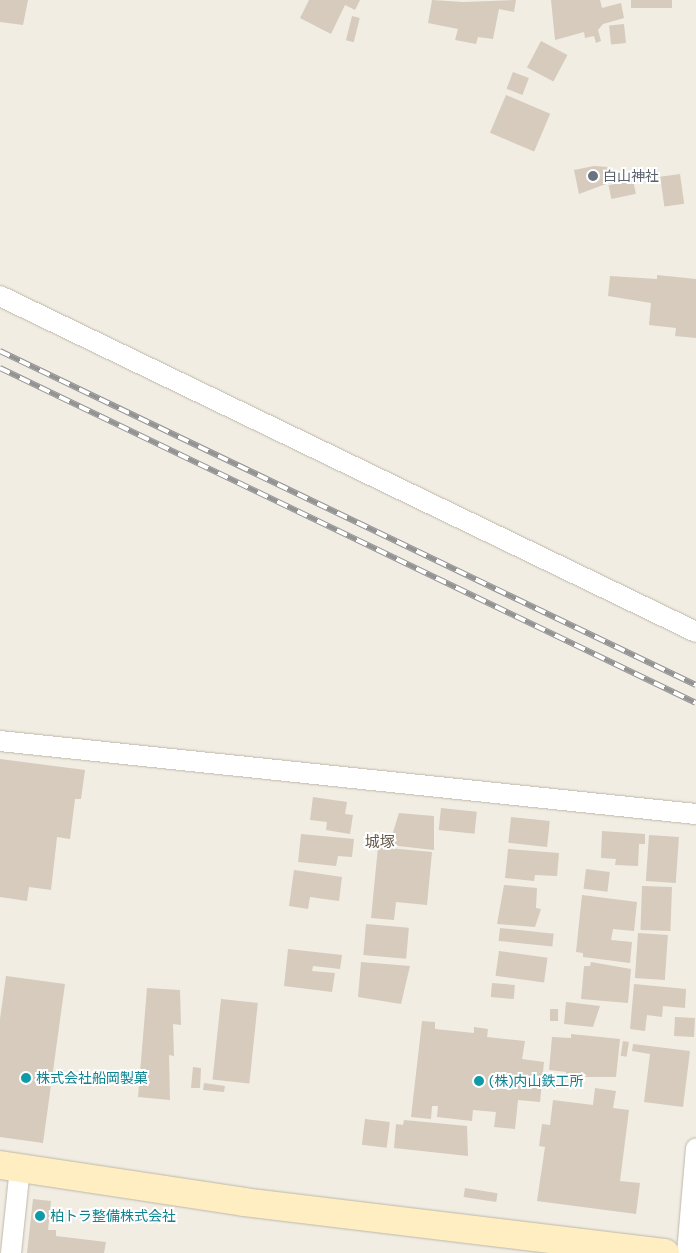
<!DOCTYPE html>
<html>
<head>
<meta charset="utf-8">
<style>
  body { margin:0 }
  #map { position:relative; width:696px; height:1253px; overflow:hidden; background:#f1ede3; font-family:"DM Sans","Noto Sans JP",sans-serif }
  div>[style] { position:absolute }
  .building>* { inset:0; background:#d6cbbc; transform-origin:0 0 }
  .roads { filter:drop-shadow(0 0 1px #bfb7a9) drop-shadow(0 0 1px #bfb7a9) }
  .street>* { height:20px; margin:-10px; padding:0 10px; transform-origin:10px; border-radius:10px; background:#fff }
  .secondary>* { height:28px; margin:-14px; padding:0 14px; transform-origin:14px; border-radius:14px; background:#feeec1 }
  .rail>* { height:5.5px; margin-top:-2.75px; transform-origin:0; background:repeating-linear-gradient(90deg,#fff 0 11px,#939393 0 22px); box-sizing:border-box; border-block:1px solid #939393 }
  .dots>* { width:14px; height:14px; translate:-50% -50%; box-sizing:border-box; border:2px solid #fff; border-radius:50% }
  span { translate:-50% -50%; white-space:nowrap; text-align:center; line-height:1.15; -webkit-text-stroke:4px #fff; paint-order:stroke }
  .worship-label { font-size:14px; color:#5b616d }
  .left { translate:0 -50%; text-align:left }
  .culture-label { font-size:14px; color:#0d838f }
  .neighbourhood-label { font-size:15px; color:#655a4b }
</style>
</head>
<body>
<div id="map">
  <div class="building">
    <i style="clip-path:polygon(0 0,28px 0,23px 25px,0 22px)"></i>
    <i style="clip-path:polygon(309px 0,360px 0,355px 10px,345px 5px,331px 34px,300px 18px)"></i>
    <i style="clip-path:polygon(432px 0,463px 2px,516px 0,514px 12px,499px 9px,493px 39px,478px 37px,476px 44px,455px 40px,458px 29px,428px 23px)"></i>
    <i style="clip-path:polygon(551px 0,600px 0,602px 8px,621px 3px,624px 18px,603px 24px,598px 30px,601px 41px,596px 43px,594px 36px,585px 38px,584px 32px,555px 40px)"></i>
    <i style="left:631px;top:0;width:41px;height:8px"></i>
    <i style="left:352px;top:16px;width:8px;height:25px;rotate:14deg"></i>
    <i style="left:624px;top:24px;width:19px;height:15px;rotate:84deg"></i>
    <i style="left:541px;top:41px;width:30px;height:30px;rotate:28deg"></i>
    <i style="left:513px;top:72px;width:17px;height:18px;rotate:21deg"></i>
    <i style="left:506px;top:95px;width:48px;height:41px;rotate:23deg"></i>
    <i style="clip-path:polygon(594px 166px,608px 167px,611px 182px,579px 194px,574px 170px)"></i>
    <i style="left:680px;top:174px;width:30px;height:20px;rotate:82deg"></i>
    <i style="left:633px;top:180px;width:14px;height:25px;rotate:78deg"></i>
    <i style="clip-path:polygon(657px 275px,696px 279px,696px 338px,675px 336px,676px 328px,649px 325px,651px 303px,608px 296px,610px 276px,657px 279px)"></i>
    <i style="clip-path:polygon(0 759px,85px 770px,81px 799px,75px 799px,70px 839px,57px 837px,51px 890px,29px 887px,27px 901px,0 897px)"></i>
    <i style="clip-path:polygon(313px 797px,347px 802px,345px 814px,353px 815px,350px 834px,326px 830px,327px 822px,310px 820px)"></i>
    <i style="left:441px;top:808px;width:36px;height:22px;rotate:6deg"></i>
    <i style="clip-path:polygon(399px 813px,434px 816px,434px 850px,389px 845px)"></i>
    <i style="left:511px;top:817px;width:39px;height:26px;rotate:6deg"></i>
    <i style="clip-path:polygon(602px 831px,645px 834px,645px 844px,639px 844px,638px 866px,615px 865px,616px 859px,601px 858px)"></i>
    <i style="clip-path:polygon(301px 834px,354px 839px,352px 857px,338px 856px,336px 866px,298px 862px)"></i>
    <i style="left:649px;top:835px;width:30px;height:46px;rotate:4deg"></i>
    <i style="clip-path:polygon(378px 847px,432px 852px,427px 905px,396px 902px,394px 920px,371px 918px)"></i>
    <i style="clip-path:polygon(508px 849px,559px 853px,557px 876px,535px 875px,534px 881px,505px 878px)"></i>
    <i style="left:586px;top:869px;width:24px;height:20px;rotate:7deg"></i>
    <i style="clip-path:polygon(294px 870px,342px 877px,339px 901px,310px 897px,308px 909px,289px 906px)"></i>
    <i style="clip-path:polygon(504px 885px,537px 888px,536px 908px,541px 909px,535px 927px,497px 924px)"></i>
    <i style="left:642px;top:886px;width:30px;height:44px;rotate:2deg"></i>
    <i style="clip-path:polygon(582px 895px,637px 902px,634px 931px,613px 929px,611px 940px,632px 942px,630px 963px,583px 957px,583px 953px,576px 952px)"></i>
    <i style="left:366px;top:924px;width:43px;height:31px;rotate:5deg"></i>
    <i style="left:500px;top:928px;width:54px;height:13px;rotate:6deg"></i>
    <i style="left:638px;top:933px;width:30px;height:45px;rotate:4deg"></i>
    <i style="clip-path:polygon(288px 949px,342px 955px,340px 969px,313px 966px,312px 971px,335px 973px,332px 992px,284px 986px)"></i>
    <i style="left:499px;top:951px;width:49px;height:25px;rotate:8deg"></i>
    <i style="clip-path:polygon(361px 962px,410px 966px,401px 1004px,358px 997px)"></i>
    <i style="clip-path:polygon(591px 962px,631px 969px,628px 1003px,581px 999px,584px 966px,590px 966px)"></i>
    <i style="clip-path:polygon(6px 976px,65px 984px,43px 1143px,0 1137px,0 1019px)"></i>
    <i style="left:492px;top:983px;width:23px;height:14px;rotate:5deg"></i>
    <i style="clip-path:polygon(634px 984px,686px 989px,685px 1008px,663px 1006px,662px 1017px,647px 1015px,645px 1031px,630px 1029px)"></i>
    <i style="clip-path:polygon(147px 988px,180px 990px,181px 1025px,173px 1024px,174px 1056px,169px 1055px,170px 1100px,138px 1097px)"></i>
    <i style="left:221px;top:999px;width:37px;height:81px;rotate:6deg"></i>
    <i style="clip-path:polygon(566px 1002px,600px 1006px,593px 1027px,564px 1024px)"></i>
    <i style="left:550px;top:1009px;width:8px;height:12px"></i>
    <i style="left:675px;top:1017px;width:20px;height:19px;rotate:3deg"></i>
    <i style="clip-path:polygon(422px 1021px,435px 1022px,435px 1029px,474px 1033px,474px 1027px,488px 1029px,487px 1037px,525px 1041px,522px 1059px,544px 1062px,540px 1102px,518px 1100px,515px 1129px,494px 1127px,496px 1112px,473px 1110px,472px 1121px,437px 1117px,438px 1106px,432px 1106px,431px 1119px,411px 1117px)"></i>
    <i style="clip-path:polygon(571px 1034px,620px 1039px,616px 1077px,566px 1077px,566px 1072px,549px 1070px,552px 1037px,571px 1038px)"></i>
    <i style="left:623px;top:1041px;width:6px;height:15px;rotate:9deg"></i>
    <i style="clip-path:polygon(633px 1044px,690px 1051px,683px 1107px,644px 1102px,650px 1054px,632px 1051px)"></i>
    <i style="clip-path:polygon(193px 1067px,201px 1068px,200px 1088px,191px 1088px)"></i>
    <i style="clip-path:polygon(204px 1083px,225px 1086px,224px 1092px,203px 1090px)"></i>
    <i style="clip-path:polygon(595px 1088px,616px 1091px,613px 1108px,629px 1110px,620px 1181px,640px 1183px,636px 1214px,537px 1201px,545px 1147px,539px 1146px,542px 1124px,550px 1125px,553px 1100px,593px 1105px)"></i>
    <i style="left:365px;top:1119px;width:25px;height:26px;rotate:7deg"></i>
    <i style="clip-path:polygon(404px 1120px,467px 1126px,468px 1156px,394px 1148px,396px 1124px,403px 1125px)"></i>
    <i style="left:465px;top:1188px;width:33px;height:9px;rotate:9deg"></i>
    <i style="clip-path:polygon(33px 1199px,51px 1201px,48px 1230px,56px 1230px,56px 1236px,106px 1242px,104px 1253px,27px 1253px)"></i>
  </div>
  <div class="roads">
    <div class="street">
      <i style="left:0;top:296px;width:773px;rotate:25.77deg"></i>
      <i style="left:0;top:741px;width:700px;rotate:5.99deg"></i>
      <i style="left:11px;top:1253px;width:85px;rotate:-84deg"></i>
      <i style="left:687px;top:1253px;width:105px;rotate:-85.1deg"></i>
    </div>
    <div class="secondary">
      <i style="left:0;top:1165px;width:247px;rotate:8.6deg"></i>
      <i style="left:244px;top:1202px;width:424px;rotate:6.9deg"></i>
    </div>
  </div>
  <div class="rail">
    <i style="left:0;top:351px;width:772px;rotate:25.64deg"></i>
    <i style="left:0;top:368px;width:772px;rotate:25.7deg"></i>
  </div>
  <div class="dots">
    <i style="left:593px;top:176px;background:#6b7280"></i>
    <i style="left:26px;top:1078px;background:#0f9aa8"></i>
    <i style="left:479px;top:1081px;background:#0f9aa8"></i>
    <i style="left:40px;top:1216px;background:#0f9aa8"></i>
  </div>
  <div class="worship-label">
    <span class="left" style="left:603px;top:176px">白山神社</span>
  </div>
  <div class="culture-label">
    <span class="left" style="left:36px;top:1078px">株式会社船岡製菓</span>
    <span class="left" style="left:489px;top:1081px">(株)内山鉄工所</span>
    <span class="left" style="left:50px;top:1216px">柏トラ整備株式会社</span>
  </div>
  <div class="neighbourhood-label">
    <span style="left:380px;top:843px">城塚</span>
  </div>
</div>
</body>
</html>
